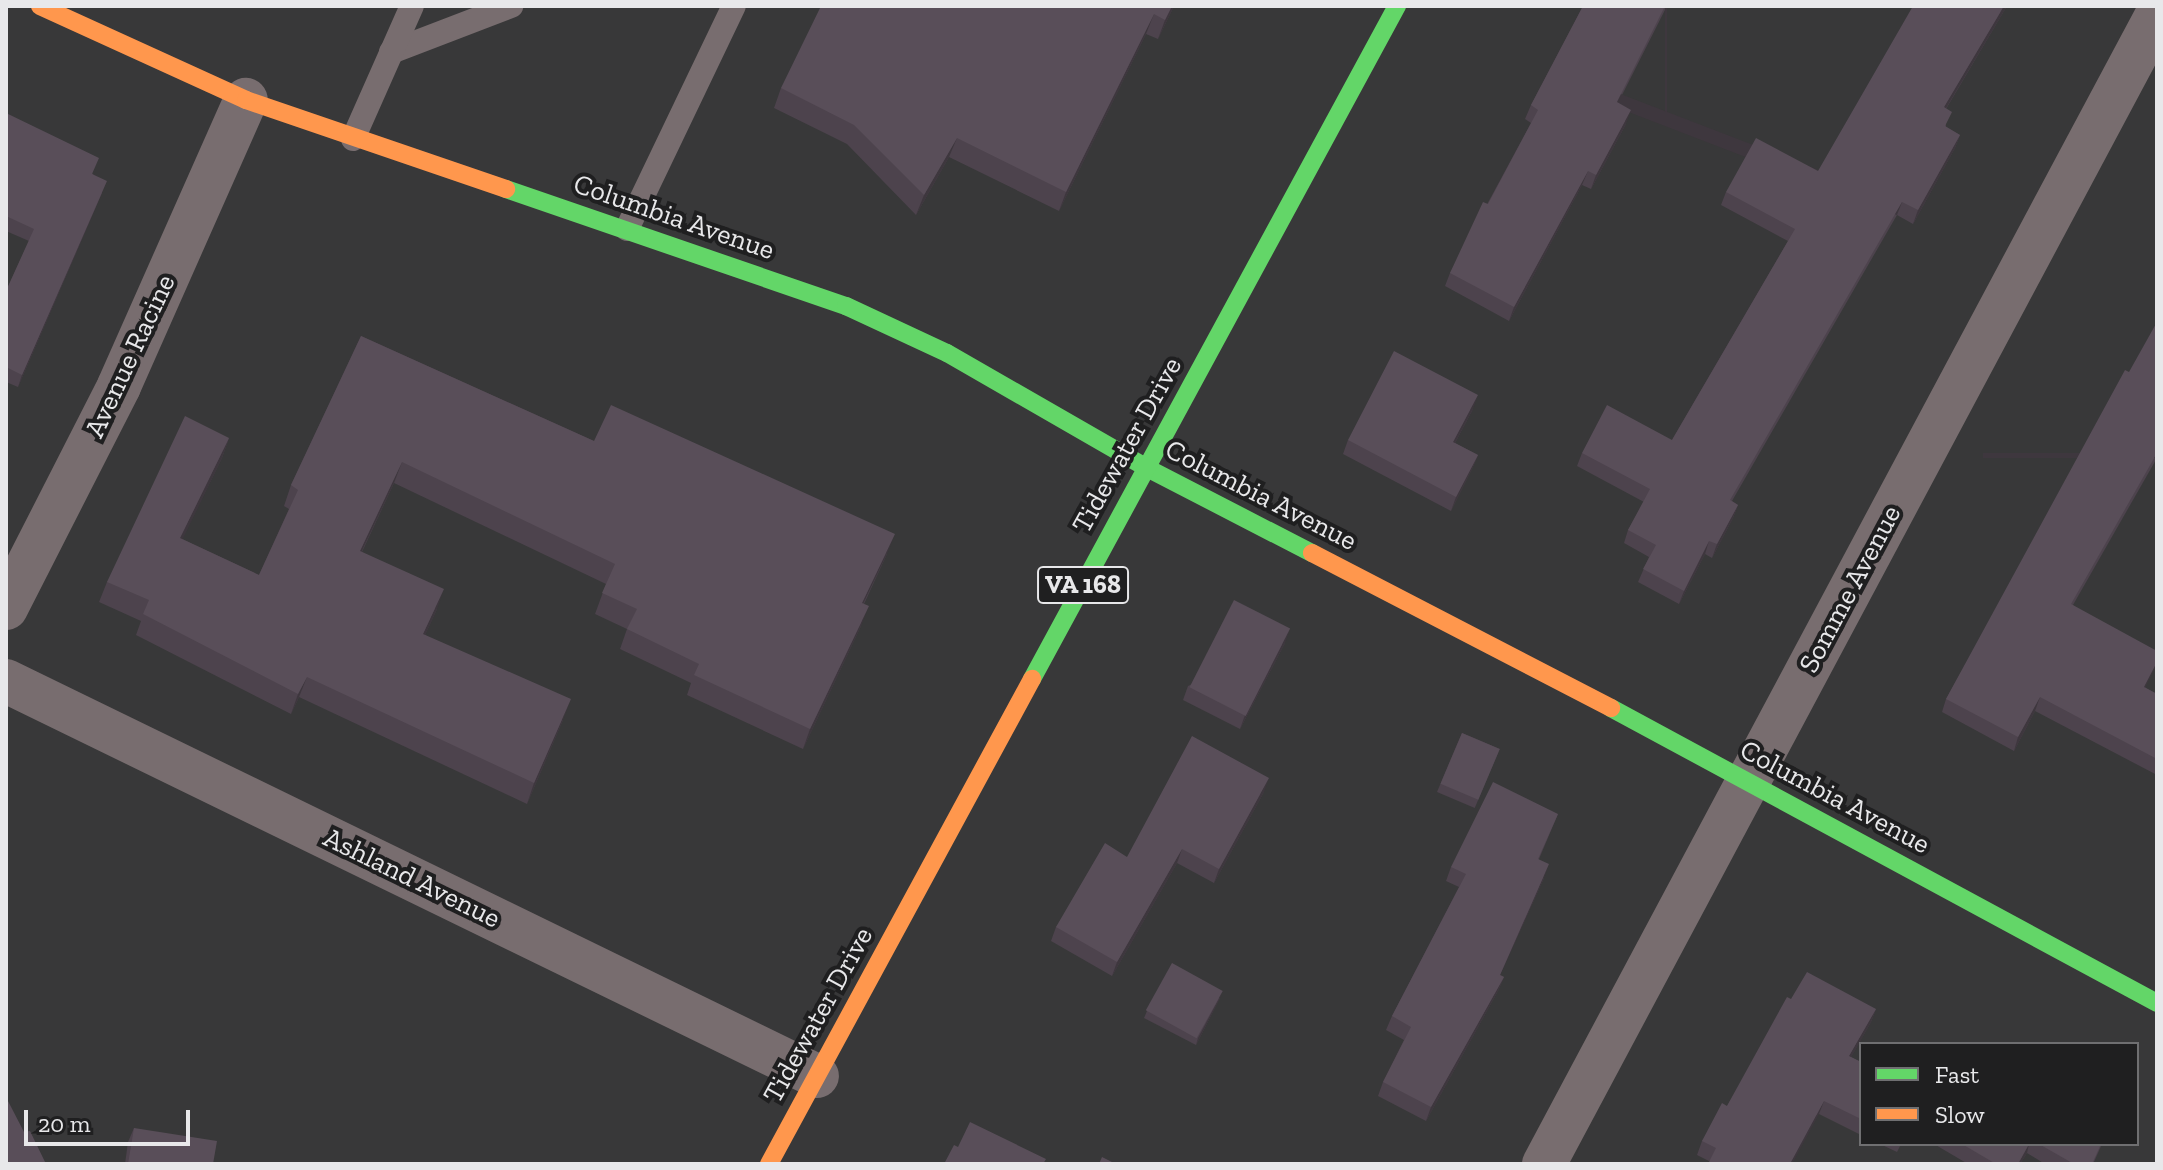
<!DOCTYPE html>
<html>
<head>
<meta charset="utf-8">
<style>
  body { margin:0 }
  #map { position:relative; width:2163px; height:1170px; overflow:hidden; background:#383839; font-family:"Zilla Slab",serif }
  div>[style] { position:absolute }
  .lane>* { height:24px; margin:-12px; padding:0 12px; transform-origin:12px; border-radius:12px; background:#786d6f }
  .street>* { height:44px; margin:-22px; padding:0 22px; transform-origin:22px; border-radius:22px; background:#786d6f }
  .fast>* { height:18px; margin:-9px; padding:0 9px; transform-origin:9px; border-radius:9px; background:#63d668 }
  .slow>* { height:18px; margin:-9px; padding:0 9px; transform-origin:9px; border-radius:9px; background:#ff974d }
  .wall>* { inset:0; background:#4d434d; transform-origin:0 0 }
  .shaded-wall>* { inset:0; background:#3e373e; transform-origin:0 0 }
  .building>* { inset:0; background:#594e59; transform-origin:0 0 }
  span { translate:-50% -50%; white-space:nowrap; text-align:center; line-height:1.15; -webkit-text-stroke:8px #1f1f20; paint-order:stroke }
  .shield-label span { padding:2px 6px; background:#1f1f20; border:2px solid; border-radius:6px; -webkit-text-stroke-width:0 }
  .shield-label { font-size:26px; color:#e8e8ea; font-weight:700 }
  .street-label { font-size:28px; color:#e8e8ea }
  .frame { position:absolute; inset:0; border:8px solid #e8e8ea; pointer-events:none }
  .legend { position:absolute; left:1859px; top:1042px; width:280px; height:104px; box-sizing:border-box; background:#1f1f20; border:2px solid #6f6f71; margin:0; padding:10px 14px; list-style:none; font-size:24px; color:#e8e8ea }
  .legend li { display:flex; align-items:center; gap:16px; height:40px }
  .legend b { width:40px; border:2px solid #6f6f71 }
  .scale { position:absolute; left:24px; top:1110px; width:166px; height:36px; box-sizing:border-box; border:4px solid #e8e8ea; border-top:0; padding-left:10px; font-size:24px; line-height:28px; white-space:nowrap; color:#e8e8ea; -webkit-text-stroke:6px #1f1f20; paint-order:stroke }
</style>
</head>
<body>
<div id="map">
  <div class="lane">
    <i style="left:391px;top:52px;width:129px;rotate:-21deg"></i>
    <i style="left:353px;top:139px;width:145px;rotate:-66.1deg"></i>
    <i style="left:627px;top:229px;width:247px;rotate:-64.4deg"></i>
  </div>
  <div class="street">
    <i style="left:6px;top:608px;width:249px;rotate:-63deg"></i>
    <i style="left:119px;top:386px;width:313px;rotate:-66.1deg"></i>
    <i style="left:6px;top:681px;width:902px;rotate:25.97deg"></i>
    <i style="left:1544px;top:1164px;width:1302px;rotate:-61.92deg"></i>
  </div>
  <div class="fast">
    <i style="left:506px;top:189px;width:360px;rotate:19deg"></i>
    <i style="left:846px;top:306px;width:111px;rotate:25deg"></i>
    <i style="left:947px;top:353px;width:231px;rotate:29.9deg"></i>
    <i style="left:1147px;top:468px;width:186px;rotate:27.3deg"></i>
    <i style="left:1032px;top:679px;width:766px;rotate:-61.53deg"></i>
    <i style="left:1611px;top:708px;width:621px;rotate:28.38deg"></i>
  </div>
  <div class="slow">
    <i style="left:40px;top:6px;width:226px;rotate:24.5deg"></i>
    <i style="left:246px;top:100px;width:275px;rotate:18.9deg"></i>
    <i style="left:1312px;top:553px;width:337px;rotate:27.4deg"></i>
    <i style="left:769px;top:1164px;width:552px;rotate:-61.53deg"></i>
  </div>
  <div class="wall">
    <i style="clip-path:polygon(1174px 6px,1158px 39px,1146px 34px,1059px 211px,949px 157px,916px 215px,847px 144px,774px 108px,781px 88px)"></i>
    <i style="clip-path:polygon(1583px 6px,1667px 6px,1618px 103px,1626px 124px,1591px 189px,1582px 185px,1509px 321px,1445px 286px,1450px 273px,1531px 123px,1525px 119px,1531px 105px)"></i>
    <i style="clip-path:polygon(2007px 6px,1946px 109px,1946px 127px,1960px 135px,1955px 148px,1913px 224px,1897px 215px,1732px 501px,1738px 505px,1733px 518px,1712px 558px,1705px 554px,1679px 604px,1638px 582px,1649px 557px,1624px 543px,1628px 530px,1644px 502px,1577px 466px,1582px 453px,1672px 440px,1788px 241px,1721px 205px,1726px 192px,1818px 171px)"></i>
    <i style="clip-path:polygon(6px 113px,93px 174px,102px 193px,18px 387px,6px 382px,6px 291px,29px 241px,6px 231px)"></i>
    <i style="clip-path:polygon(361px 336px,594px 441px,887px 554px,864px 604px,861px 626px,803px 749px,687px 695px,691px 683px,620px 649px,627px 629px,595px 614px,606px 584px,394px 483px,362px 552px,437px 609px,425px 635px,563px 720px,527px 804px,299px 697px,291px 714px,136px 635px,141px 621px,99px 602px,107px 582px,229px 438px,222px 458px,182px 539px,259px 575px,289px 509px,284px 506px,291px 485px)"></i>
    <i style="clip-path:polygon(2129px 372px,2157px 458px,2073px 605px,2146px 688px,2157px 694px,2157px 775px,2035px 711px,2014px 751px,1942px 712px,1946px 699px)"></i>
    <i style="clip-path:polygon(1473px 409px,1455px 443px,1478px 455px,1472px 469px,1451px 511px,1343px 454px,1348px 440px)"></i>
    <i style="clip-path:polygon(1285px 643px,1240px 729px,1183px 700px,1188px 686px)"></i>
    <i style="left:1462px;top:733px;width:41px;height:64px;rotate:23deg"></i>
    <i style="clip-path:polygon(1264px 792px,1214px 883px,1177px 863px,1112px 976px,1051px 941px,1056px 927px,1127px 857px)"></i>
    <i style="clip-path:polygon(1558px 814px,1539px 859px,1544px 878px,1500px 975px,1504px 977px,1498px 991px,1426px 1121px,1378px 1096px,1383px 1082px,1404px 1040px,1386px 1030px,1392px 1016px,1459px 887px,1446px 881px,1451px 867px)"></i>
    <i style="clip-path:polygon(1220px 998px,1196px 1045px,1144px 1018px,1147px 1011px)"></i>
    <i style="clip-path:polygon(1791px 999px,1876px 1009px,1871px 1022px,1851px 1057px,1861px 1062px,1861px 1135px,1819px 1114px,1709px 1161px,1697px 1155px,1702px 1141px,1727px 1106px)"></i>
    <i style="clip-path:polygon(134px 1128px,213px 1164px,125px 1164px,128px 1142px)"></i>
    <i style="clip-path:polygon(1880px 1144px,1901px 1144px,1897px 1152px)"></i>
    <i style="clip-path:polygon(1934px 1144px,2102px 1144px,2093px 1164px,2045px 1164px,2027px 1153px,2020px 1164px,1968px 1164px)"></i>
  </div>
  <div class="shaded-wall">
    <i style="clip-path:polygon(1172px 6px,1174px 6px,1158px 39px,1165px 20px)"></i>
    <i style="left:1665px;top:6px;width:2px;height:107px"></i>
    <i style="clip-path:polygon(2004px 6px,2007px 6px,1939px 120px,1944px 107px)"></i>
    <i style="clip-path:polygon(1154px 14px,1146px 34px,1059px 211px,1066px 192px)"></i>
    <i style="clip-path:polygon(1631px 110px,1626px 124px,1591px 189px,1596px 175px)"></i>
    <i style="clip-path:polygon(1960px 135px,1955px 148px,1913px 224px,1918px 210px)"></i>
    <i style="clip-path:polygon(957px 138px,949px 157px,916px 215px,924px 195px)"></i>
    <i style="clip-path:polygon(1588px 171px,1582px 185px,1509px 321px,1514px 307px)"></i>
    <i style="clip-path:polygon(107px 181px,102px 193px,18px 387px,22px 375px)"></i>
    <i style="left:1902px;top:202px;width:14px;height:344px;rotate:111deg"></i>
    <i style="clip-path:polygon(1478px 395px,1473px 409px,1448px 456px,1453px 442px)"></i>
    <i style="clip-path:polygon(229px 438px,222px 458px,173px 559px,180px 538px)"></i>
    <i style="left:2157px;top:453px;width:5px;height:174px;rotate:90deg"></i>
    <i style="clip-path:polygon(1478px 455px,1472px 469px,1451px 511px,1456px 497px)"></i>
    <i style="clip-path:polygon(402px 462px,394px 483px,352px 572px,360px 551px)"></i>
    <i style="clip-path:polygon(1738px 505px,1733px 518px,1712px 558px,1717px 544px)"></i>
    <i style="clip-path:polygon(895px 534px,887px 554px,854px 623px,862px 603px)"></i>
    <i style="clip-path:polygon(1709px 541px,1705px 554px,1679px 604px,1684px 591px)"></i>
    <i style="clip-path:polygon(444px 589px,437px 609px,416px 655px,423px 634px)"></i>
    <i style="clip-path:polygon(869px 606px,861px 626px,803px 749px,810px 729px)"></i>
    <i style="clip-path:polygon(1290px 629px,1285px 643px,1240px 729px,1245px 715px)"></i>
    <i style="clip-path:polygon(2157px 662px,2156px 666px,2139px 700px,2144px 687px)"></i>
    <i style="clip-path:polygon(307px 677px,299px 697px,291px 714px,298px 694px)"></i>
    <i style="clip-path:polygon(2040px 697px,2035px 711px,2014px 751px,2018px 737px)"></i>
    <i style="clip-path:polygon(571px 699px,563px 720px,527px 804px,534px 783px)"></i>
    <i style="clip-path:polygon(1269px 778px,1264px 792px,1214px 883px,1219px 869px)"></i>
    <i style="clip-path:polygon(1182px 849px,1177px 863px,1112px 976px,1117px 962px)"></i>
    <i style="clip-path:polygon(1549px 864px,1544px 878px,1494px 989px,1500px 975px)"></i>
    <i style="clip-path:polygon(1504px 977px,1498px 991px,1426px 1121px,1431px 1107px)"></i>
    <i style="clip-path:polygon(1223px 991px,1220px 998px,1196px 1045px,1198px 1038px)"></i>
    <i style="clip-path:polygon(1876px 1009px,1871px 1022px,1844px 1070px,1849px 1056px)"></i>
    <i style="clip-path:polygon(1824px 1101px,1819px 1114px,1792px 1164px,1790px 1164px)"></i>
    <i style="clip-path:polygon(2029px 1144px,2027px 1153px,2020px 1164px,2018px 1164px)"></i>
  </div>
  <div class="building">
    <i style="clip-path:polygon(821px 6px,1172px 6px,1165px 20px,1154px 14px,1066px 192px,957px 138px,924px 195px,854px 125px,781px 88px)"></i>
    <i style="clip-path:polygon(1583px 6px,1665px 6px,1617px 102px,1631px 110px,1596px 175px,1588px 171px,1514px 307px,1450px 273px,1483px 202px,1488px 204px,1538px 110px,1531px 105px)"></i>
    <i style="clip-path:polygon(1913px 6px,2004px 6px,1944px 107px,1952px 112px,1945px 126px,1960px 135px,1918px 210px,1902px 202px,1730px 500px,1738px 505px,1717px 544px,1709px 541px,1684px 591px,1643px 569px,1656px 545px,1628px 530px,1650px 489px,1582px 453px,1607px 405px,1672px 440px,1795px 229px,1726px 192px,1756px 138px,1818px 171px)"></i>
    <i style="clip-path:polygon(6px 113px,99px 158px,92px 174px,107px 181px,22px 375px,6px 367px,6px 291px,34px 229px,6px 216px)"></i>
    <i style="clip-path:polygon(2157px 322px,2157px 453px,2071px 604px,2157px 651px,2157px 662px,2144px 687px,2157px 694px,2157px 759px,2040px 697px,2018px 737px,1946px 699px,2125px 370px,2129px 372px)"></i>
    <i style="clip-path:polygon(361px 336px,594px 441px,611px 405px,895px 534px,862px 603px,869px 606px,810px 729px,694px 675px,699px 664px,627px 629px,637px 609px,602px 593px,615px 564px,402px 462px,360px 551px,444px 589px,423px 634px,571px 699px,534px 783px,307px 677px,298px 694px,143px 614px,149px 600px,107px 582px,185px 416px,229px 438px,180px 538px,259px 575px,298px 490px,291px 485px)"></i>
    <i style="clip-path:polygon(1394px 351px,1478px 395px,1453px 442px,1478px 455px,1456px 497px,1348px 440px)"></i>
    <i style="left:1234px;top:600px;width:63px;height:98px;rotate:27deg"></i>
    <i style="left:1462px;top:733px;width:41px;height:55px;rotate:23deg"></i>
    <i style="clip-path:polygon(1192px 736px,1269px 778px,1219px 869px,1182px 849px,1117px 962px,1056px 927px,1105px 843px,1127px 857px)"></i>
    <i style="clip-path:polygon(1493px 782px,1558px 814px,1538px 859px,1549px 864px,1500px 975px,1504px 977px,1431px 1107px,1383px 1082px,1411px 1027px,1392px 1016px,1466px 874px,1451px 867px)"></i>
    <i style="left:1172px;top:963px;width:58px;height:54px;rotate:29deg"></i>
    <i style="clip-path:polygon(1807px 972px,1876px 1009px,1849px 1056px,1861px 1062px,1861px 1119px,1824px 1101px,1790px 1164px,1708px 1164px,1716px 1148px,1702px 1141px,1722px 1103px,1727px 1106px,1787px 997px,1791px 999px)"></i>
    <i style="clip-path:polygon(8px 1101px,24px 1132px,30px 1131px,46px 1164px,6px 1164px,6px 1102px)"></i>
    <i style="clip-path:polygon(970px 1122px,1046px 1159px,1043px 1164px,944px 1164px,954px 1145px,958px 1147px)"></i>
    <i style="clip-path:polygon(134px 1128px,217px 1141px,213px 1164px,128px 1164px)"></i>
    <i style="clip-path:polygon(1962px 1144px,2029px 1144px,2018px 1164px,1996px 1164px)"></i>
    <i style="clip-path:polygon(2039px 1144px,2101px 1144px,2092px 1164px,2074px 1164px)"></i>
    <i style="clip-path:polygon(1102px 1157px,1116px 1164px,1099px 1164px)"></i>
  </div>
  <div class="shield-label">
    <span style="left:1083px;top:585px">VA 168</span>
  </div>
  <div class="street-label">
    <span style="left:674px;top:217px;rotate:19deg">Columbia Avenue</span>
    <span style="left:130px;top:356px;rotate:-65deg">Avenue Racine</span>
    <span style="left:1127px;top:445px;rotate:-61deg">Tidewater Drive</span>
    <span style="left:1261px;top:495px;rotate:27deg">Columbia Avenue</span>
    <span style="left:1850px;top:589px;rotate:-62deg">Somme Avenue</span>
    <span style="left:1835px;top:797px;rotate:28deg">Columbia Avenue</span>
    <span style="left:412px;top:878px;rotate:26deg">Ashland Avenue</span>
    <span style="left:818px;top:1015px;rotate:-61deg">Tidewater Drive</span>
  </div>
  <div class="frame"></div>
  <ul class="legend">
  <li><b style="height:10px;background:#63d668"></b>Fast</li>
  <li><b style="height:10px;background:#ff974d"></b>Slow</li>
  </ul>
  <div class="scale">20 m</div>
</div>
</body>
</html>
